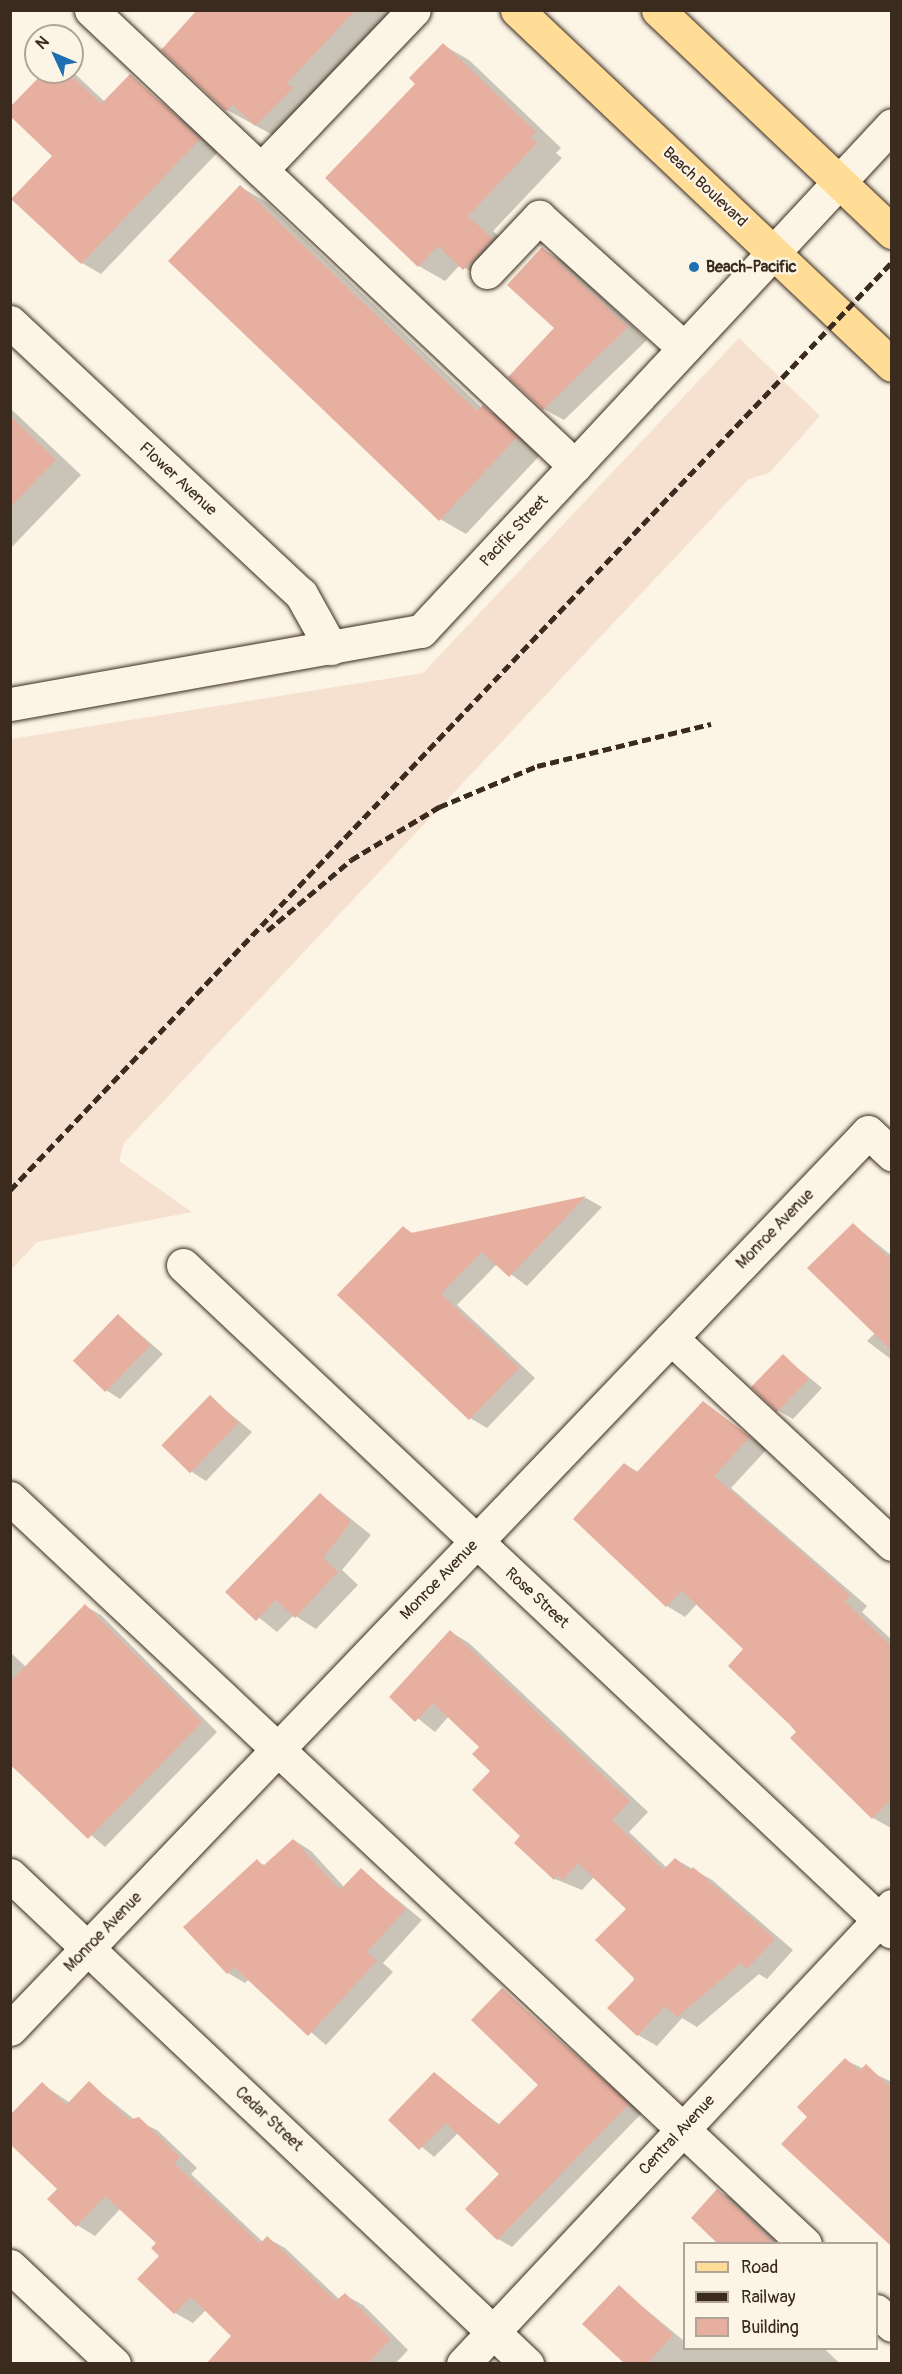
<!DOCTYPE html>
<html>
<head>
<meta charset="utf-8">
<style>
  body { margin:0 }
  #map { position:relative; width:902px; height:2374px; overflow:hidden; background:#fcf5e5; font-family:Pangolin,sans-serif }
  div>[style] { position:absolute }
  .built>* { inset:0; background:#f6e0d0 }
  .shadow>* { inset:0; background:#0003 }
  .building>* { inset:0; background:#e7af9f; transform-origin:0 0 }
  .roads { filter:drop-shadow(0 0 2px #3b2a1e) drop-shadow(0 0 2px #3b2a1e) }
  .minor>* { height:33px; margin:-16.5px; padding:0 16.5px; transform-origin:16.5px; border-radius:16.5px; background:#fcf5e5 }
  .major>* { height:33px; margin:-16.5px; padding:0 16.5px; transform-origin:16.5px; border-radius:16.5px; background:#ffdd96 }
  .rail>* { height:4.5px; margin-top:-2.25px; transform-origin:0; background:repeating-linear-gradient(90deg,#3b2a1e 0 9px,transparent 0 13.5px) }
  .dots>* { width:16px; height:16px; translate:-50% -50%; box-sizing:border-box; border:3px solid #fcf5e5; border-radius:50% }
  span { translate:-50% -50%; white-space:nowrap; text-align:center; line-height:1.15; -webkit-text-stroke:4.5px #fcf5e5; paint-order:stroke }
  .street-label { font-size:16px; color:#3b2a1e }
  .poi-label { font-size:16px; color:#3b2a1e; font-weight:700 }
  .left { translate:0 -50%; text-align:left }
  .frame { position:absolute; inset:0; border:12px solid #3b2a1e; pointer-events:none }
  .legend { position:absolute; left:683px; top:2242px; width:195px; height:108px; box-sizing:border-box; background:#fcf5e5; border:2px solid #afa495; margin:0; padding:8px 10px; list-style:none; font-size:18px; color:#3b2a1e }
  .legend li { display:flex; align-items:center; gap:12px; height:30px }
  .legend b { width:30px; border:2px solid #afa495 }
  .north { position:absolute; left:24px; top:24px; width:60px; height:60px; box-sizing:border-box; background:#fcf5e5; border:2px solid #afa495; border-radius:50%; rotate:314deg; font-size:16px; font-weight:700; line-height:24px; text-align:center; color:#3b2a1e }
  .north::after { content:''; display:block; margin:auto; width:21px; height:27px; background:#1f6fb2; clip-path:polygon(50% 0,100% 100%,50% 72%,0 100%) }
</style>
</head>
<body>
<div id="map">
  <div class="built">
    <i style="clip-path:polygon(739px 338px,820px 416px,769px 473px,749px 479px,124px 1143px,119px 1161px,192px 1212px,37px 1242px,11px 1270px,11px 739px,423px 673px)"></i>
  </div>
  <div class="shadow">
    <i style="clip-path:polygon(200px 10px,395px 10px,282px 140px,227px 110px,163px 50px)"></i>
    <i style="clip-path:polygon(443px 45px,469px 60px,561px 148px,556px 153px,562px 158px,493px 231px,517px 254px,490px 283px,460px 265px,445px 281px,419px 266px,417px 84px)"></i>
    <i style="clip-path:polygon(72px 71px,105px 102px,130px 76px,219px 151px,101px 274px,82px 263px,54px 156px,46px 72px)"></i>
    <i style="clip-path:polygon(241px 187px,266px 202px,482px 408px,509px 421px,542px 453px,466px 534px,440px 519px)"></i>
    <i style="clip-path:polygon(542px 249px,563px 261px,647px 340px,564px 420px,544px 409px,556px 328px)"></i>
    <i style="clip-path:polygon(10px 408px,81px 475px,10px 549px)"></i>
    <i style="clip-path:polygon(586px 1198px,602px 1207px,527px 1286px,497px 1264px,457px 1305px,535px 1378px,487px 1428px,470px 1418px,403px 1227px,414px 1234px)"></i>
    <i style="clip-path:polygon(854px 1225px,892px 1256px,892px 1360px,867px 1341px,876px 1332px)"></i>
    <i style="clip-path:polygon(119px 1316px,163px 1354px,120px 1399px,106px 1390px)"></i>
    <i style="clip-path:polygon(783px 1356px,822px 1388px,793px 1419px,779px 1411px)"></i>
    <i style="clip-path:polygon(210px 1397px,252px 1432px,206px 1481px,192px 1472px)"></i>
    <i style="clip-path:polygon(703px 1403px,767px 1449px,731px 1488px,867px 1606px,862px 1612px,892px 1640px,891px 1828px,873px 1818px,798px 1732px,745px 1649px,697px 1604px,685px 1617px,667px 1606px,625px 1464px,638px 1472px)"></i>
    <i style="clip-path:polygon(320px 1494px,371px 1535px,342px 1570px,358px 1585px,316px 1629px,294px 1615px,277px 1632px,227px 1592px)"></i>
    <i style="clip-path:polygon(85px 1606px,101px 1615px,217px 1732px,105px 1847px,10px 1765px,10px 1652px,26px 1667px)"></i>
    <i style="clip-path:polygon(451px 1632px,469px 1643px,648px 1812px,629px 1832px,667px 1868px,675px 1859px,712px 1880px,793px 1950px,767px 1979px,759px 1974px,697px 2027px,682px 2018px,657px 2046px,638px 2035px,628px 1909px,594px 1877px,582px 1890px,555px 1879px,522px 1836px,481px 1747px,449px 1716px,435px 1732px,391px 1697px)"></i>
    <i style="clip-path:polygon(294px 1840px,311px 1851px,345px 1888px,361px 1870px,422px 1920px,383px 1963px,393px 1972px,326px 2045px,249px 1979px,245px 1983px,228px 1973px,257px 1861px,266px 1866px)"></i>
    <i style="clip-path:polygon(502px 1990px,642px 2113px,512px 2247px,498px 2239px,501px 2174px,458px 2133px,434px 2157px,390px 2120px,434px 2074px,500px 2125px,540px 2085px)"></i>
    <i style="clip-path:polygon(845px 2060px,892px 2082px,892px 2243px,809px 2117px)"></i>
    <i style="clip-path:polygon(89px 2083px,135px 2120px,157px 2130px,197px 2168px,191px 2174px,263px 2242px,267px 2238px,285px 2248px,340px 2300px,345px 2295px,363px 2305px,408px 2350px,395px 2364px,218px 2364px,233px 2336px,206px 2310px,193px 2323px,175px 2313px,139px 2279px,161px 2256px,158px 2243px,121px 2208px,95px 2236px,77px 2225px,59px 2189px,42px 2084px,70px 2103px)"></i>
    <i style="clip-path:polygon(718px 2191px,732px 2199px,779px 2244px,720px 2244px)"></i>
    <i style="clip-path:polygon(619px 2287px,684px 2341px,684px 2348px,824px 2348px,840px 2364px,628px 2364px)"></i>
  </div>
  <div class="building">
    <i style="clip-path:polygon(197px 10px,356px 10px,287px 83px,293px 88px,255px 126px,233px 105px,226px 111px,161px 50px)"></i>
    <i style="clip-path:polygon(443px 43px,536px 132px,531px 137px,537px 143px,468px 216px,493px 239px,463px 270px,438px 246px,418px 267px,325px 178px,415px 84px,409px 78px)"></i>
    <i style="clip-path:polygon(44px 72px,68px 72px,101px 104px,130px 74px,200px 139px,81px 264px,11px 199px,52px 156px,10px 116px,10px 107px)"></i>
    <i style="clip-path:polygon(240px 185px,477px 411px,483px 405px,517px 437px,439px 521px,168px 261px)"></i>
    <i style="clip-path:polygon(542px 247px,628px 327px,543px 410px,508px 377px,554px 328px,507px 285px)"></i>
    <i style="clip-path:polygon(10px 416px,56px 460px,10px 507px)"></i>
    <i style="clip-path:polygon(586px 1196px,509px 1277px,482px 1252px,441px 1294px,519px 1368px,469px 1420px,337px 1295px,403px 1226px,411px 1233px)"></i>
    <i style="clip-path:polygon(853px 1223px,891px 1260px,891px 1350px,807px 1268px)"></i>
    <i style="left:118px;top:1314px;width:45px;height:65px;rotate:44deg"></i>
    <i style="left:783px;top:1354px;width:36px;height:46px;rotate:44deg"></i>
    <i style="left:210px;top:1395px;width:40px;height:70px;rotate:44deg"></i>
    <i style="clip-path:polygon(703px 1401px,750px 1437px,714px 1476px,850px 1595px,845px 1601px,891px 1646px,891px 1799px,872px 1819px,790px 1738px,796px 1732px,790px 1725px,728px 1666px,743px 1649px,682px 1591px,666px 1607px,573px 1519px,624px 1463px,636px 1473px)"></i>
    <i style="clip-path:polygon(320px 1493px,351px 1522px,323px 1558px,338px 1572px,295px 1618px,276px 1600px,256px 1621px,225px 1592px)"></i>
    <i style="clip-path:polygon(85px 1604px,202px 1722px,88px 1839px,10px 1764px,10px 1682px)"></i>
    <i style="clip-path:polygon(450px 1630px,630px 1801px,612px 1820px,663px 1870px,675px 1858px,690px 1871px,693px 1867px,775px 1939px,747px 1969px,741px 1963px,677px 2017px,665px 2006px,637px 2036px,607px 2008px,635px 1979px,595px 1940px,626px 1909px,578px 1863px,563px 1880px,558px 1875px,554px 1880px,514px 1843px,520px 1836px,472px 1790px,490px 1771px,472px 1754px,479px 1747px,433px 1703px,415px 1722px,389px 1697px)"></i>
    <i style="clip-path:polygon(293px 1839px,340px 1890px,361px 1868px,406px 1909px,367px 1952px,377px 1961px,308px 2036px,234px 1967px,227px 1974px,183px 1927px,257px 1859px,263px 1866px)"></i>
    <i style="clip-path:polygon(502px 1988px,629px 2104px,497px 2240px,465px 2209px,499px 2174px,446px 2123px,419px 2150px,388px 2120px,434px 2072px,498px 2125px,538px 2085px,471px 2020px)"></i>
    <i style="clip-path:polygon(845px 2058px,859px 2071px,866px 2064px,891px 2088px,891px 2246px,781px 2144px,807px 2117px,797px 2107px)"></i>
    <i style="clip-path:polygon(89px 2081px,129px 2120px,139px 2117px,180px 2157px,174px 2163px,260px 2244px,267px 2236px,336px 2301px,345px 2293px,391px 2339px,367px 2364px,206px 2364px,231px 2336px,191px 2297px,174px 2314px,137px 2279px,159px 2256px,151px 2248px,156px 2243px,105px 2196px,76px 2227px,47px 2199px,57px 2189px,10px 2144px,10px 2115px,42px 2082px,66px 2105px)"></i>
    <i style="clip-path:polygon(717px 2189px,775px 2244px,718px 2244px,691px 2218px)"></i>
    <i style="clip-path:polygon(619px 2285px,673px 2335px,647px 2364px,625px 2364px,582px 2324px)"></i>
  </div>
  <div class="roads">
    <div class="minor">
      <i style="left:91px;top:10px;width:665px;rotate:43.29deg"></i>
      <i style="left:261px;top:170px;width:221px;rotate:-46.3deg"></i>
      <i style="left:487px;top:272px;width:76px;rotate:-46.6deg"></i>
      <i style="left:539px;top:217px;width:195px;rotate:42.1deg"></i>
      <i style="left:10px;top:322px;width:398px;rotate:43.1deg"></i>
      <i style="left:301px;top:594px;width:62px;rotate:60.9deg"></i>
      <i style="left:10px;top:704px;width:417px;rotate:-10.1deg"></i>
      <i style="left:421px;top:631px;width:691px;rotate:-47.05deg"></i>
      <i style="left:183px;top:1265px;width:973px;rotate:43.25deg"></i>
      <i style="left:671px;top:1338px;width:302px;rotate:43deg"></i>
      <i style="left:10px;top:1498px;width:1090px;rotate:43.18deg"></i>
      <i style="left:10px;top:1875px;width:712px;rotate:43.41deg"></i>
      <i style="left:10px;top:2029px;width:1241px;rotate:-46.27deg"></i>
      <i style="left:868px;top:1132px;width:33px;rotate:43deg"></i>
      <i style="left:10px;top:2266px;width:143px;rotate:43.3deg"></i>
      <i style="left:876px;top:2311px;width:21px;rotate:41deg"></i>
      <i style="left:463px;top:2364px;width:628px;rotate:-46.87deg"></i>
    </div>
    <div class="major">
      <i style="left:517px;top:10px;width:516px;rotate:43.43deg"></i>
      <i style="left:658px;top:10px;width:323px;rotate:43.5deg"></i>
    </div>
  </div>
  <div class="rail">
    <i style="left:267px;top:931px;width:110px;rotate:-40.2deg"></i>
    <i style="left:351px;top:860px;width:103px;rotate:-31.1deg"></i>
    <i style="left:439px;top:807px;width:106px;rotate:-22.7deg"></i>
    <i style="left:537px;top:766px;width:179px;rotate:-13.6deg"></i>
    <i style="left:10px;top:1190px;width:1280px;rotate:-46.46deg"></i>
  </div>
  <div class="dots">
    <i style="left:694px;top:267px;background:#1f6fb2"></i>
  </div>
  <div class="street-label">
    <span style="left:705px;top:187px;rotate:43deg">Beach Boulevard</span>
    <span style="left:178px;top:479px;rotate:43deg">Flower Avenue</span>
    <span style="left:514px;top:531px;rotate:-47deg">Pacific Street</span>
    <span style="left:775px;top:1229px;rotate:-46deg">Monroe Avenue</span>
    <span style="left:439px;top:1580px;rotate:-46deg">Monroe Avenue</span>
    <span style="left:537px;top:1598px;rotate:43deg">Rose Street</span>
    <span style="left:103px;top:1932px;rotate:-46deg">Monroe Avenue</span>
    <span style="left:269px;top:2119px;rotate:43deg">Cedar Street</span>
    <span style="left:677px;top:2135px;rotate:-47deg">Central Avenue</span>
  </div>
  <div class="poi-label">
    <span class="left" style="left:706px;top:267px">Beach-Pacific</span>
  </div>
  <div class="frame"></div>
  <ul class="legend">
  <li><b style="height:8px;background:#ffdd96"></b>Road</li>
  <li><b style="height:8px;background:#3b2a1e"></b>Railway</li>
  <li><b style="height:16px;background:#e7af9f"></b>Building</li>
  </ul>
  <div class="north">N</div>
</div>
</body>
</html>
